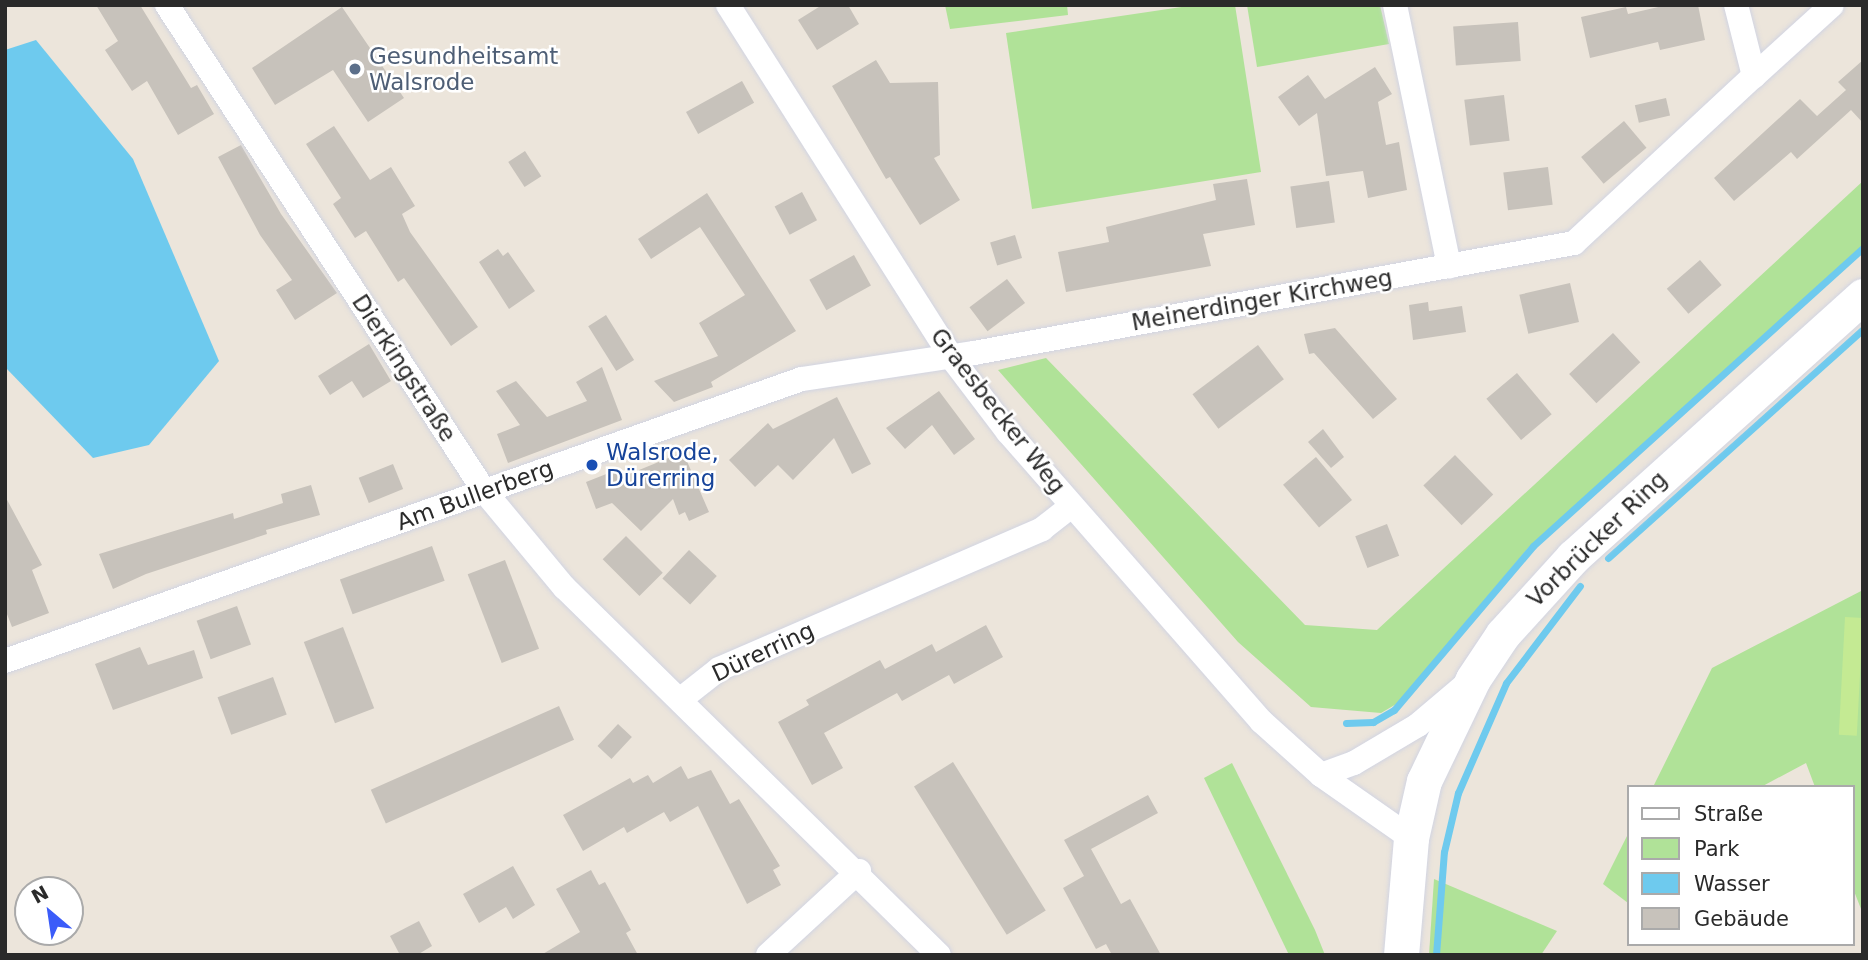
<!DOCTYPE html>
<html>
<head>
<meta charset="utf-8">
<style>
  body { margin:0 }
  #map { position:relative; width:1868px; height:960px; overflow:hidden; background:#ece5db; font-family:"DejaVu Sans",sans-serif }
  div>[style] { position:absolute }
  .green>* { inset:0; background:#b0e298 }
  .pitch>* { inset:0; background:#c4ea93; transform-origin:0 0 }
  .water>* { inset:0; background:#6ecaee }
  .stream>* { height:7px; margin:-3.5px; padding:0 3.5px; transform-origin:3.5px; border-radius:3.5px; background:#6ecaee }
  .building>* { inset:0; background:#c7c2bb; transform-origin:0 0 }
  .roads { filter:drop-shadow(0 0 2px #d1d4e2) drop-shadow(0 0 2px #d1d4e2) }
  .minor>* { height:24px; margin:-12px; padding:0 12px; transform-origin:12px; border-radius:12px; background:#fff }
  .secondary>* { height:35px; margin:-17.5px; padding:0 17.5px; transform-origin:17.5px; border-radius:17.5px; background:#fff }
  .dots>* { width:19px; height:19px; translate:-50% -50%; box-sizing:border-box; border:4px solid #fff; border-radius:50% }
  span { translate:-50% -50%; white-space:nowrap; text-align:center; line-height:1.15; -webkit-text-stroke:5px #fff; paint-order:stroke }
  .service-label { font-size:23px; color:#4e5e75 }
  .left { translate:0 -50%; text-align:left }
  .street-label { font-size:23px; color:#2a2a2a }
  .transit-label { font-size:23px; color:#164399 }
  .frame { position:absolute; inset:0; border:7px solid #2a2a2a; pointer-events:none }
  .legend { position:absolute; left:1627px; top:785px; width:228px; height:161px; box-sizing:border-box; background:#fff; border:2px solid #aaa; margin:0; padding:9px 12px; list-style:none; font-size:21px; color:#2a2a2a }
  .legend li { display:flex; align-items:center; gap:14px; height:35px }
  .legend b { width:35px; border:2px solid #aaa }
  .north { position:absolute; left:14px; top:876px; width:70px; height:70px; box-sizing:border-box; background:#fff; border:2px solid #aaa; border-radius:50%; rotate:331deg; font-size:19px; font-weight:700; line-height:28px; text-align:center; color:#2a2a2a }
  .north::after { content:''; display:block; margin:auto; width:24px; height:32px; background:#3b5cf9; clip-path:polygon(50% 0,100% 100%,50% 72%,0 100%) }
</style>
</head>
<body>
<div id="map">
  <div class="green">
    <i style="clip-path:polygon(945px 5px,1067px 5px,1068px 15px,950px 29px)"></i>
    <i style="clip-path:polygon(1195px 5px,1235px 5px,1261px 172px,1032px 209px,1006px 33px)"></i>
    <i style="clip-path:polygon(1247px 5px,1380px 5px,1389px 44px,1257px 67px)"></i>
    <i style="clip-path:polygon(1863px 181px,1863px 246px,1529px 547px,1398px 703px,1381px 713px,1311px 707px,1238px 642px,998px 370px,1046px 358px,1305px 625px,1377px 630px)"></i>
    <i style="clip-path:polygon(1863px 590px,1863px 914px,1852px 886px,1852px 787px,1815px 787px,1806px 763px,1761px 787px,1653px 787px,1712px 668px)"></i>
    <i style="clip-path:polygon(1232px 763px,1315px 930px,1325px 955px,1289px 955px,1204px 778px)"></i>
    <i style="clip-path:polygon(1628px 834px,1628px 903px,1603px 884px)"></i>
    <i style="clip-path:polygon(1434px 879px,1557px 931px,1541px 955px,1429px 955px)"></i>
  </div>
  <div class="pitch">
    <i style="left:1845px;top:617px;width:18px;height:118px;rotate:3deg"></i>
  </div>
  <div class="water">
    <i style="clip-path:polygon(36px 40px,133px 159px,219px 361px,149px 445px,93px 458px,5px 367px,5px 50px)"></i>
  </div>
  <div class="stream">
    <i style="left:1608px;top:558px;width:343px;rotate:-41.9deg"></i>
    <i style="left:1346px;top:723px;width:27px;rotate:-2deg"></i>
    <i style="left:1373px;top:722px;width:24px;rotate:-30deg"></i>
    <i style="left:1394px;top:710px;width:215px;rotate:-49.7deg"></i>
    <i style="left:1533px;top:546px;width:445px;rotate:-42.1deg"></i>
    <i style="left:1436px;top:955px;width:103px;rotate:-85.6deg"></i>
    <i style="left:1444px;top:852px;width:61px;rotate:-76.7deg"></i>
    <i style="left:1458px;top:793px;width:120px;rotate:-66.4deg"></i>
    <i style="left:1506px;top:683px;width:122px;rotate:-52.7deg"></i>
  </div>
  <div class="building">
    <i style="clip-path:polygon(96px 5px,140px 5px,191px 88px,197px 85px,214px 114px,178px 135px,147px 81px,132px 91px,105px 50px,118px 41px)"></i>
    <i style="clip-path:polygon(822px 5px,848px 5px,859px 24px,817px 50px,798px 20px)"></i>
    <i style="clip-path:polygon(1667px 5px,1698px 5px,1705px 40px,1660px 50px,1658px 42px,1590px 58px,1581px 17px,1626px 7px,1628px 14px)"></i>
    <i style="clip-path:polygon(342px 7px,404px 98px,368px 122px,333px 70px,275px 105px,252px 68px)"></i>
    <i style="left:1518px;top:22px;width:39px;height:65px;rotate:86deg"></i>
    <i style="clip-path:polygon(876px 60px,890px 83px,938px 82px,940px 155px,934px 158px,960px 200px,920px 225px,890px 177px,886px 179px,832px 86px)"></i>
    <i style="clip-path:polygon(1863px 60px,1863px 123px,1851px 110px,1797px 159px,1791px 152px,1734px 201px,1714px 178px,1800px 99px,1817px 116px,1846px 90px,1838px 82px)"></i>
    <i style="clip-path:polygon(1375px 67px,1392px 94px,1378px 102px,1386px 145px,1399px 142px,1407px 190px,1368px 198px,1363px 171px,1326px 176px,1317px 113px,1299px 126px,1278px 97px,1308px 75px,1325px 99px)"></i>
    <i style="left:742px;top:81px;width:25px;height:64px;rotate:61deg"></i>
    <i style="left:1504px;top:95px;width:46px;height:40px;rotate:83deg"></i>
    <i style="left:1666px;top:98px;width:18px;height:32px;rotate:77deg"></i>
    <i style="left:1624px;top:121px;width:35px;height:56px;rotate:50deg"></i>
    <i style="clip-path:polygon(334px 126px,370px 180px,391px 167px,415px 206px,402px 214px,410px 232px,478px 327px,451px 346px,404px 278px,398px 282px,366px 231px,355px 238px,333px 204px,341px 198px,306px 144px)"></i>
    <i style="clip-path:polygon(241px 145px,281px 214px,337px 293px,295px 320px,276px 290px,292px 280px,260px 235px,218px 157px)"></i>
    <i style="left:525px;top:151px;width:30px;height:20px;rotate:57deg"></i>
    <i style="left:1548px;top:167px;width:38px;height:45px;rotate:83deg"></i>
    <i style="clip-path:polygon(1247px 179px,1255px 225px,1203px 234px,1211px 266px,1066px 292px,1058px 252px,1109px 242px,1106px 227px,1216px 200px,1213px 184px)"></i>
    <i style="left:1329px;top:181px;width:42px;height:39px;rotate:82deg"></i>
    <i style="left:802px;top:192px;width:32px;height:31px;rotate:62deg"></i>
    <i style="clip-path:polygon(707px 193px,796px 331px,711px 382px,713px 387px,674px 402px,654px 381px,718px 356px,699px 323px,745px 295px,700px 227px,651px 259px,638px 239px)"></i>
    <i style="left:1015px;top:235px;width:24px;height:26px;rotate:73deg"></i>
    <i style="clip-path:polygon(498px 249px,503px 256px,508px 252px,535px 291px,509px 309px,479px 262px)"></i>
    <i style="left:854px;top:255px;width:35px;height:51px;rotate:61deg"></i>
    <i style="left:1700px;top:260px;width:33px;height:44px;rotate:49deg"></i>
    <i style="left:1007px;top:279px;width:30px;height:47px;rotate:53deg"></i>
    <i style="left:1570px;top:283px;width:40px;height:52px;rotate:77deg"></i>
    <i style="clip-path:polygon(1428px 302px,1429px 311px,1462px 306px,1466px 332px,1413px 340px,1409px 305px)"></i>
    <i style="left:606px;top:315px;width:53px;height:21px;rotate:58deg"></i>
    <i style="clip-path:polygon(1335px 328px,1397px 399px,1373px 419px,1314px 353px,1309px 354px,1304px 334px)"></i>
    <i style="left:1613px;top:333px;width:40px;height:60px;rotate:47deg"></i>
    <i style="clip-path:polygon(369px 344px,391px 381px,363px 398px,352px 381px,330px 395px,318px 376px)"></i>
    <i style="left:1258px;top:345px;width:43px;height:82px;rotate:53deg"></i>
    <i style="clip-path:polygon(602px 367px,622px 420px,508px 463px,497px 434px,520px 425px,496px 391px,516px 381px,547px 417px,587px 401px,576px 382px)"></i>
    <i style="left:1517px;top:373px;width:54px;height:40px;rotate:50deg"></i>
    <i style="clip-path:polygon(939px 391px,975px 439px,954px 455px,932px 425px,905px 449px,886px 428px)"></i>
    <i style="clip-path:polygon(837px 397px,871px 464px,852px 474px,834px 438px,793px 480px,778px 465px,755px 487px,729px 460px,768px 423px,773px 429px)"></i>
    <i style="clip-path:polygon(1323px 429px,1344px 457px,1331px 468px,1308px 442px)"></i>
    <i style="clip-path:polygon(683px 452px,709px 512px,689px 521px,685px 512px,679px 515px,673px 499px,641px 531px,612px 503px,596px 509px,586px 482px,619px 469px,622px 477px)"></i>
    <i style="left:1455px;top:455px;width:55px;height:44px;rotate:46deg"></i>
    <i style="left:1316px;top:457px;width:56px;height:43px;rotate:50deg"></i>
    <i style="left:393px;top:464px;width:27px;height:37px;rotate:68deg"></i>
    <i style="clip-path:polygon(311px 485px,320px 515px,266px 530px,267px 534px,146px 574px,113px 589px,99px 554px,233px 513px,234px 519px,283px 503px,281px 494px)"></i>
    <i style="clip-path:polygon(5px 496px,42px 565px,32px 570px,49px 613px,12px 627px,5px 609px)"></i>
    <i style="left:1387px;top:524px;width:34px;height:34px;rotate:69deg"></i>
    <i style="left:626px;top:536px;width:52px;height:33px;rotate:45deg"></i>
    <i style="left:432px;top:546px;width:37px;height:98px;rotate:70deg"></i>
    <i style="left:689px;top:550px;width:38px;height:39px;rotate:43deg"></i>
    <i style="left:505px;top:560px;width:95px;height:40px;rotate:69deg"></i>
    <i style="left:237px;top:606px;width:41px;height:43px;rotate:70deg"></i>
    <i style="clip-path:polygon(986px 625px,1003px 657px,954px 684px,949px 675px,902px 701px,897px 693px,824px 733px,843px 768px,812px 785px,778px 722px,809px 705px,806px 700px,880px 660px,885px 669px,932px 644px,936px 652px)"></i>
    <i style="left:343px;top:627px;width:87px;height:42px;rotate:69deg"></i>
    <i style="clip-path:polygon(140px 647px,148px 665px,194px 650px,203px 678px,113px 710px,95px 664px)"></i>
    <i style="left:273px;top:677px;width:40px;height:59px;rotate:70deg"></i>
    <i style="left:559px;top:706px;width:37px;height:206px;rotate:66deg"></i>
    <i style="left:618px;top:724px;width:19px;height:30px;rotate:43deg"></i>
    <i style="left:953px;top:762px;width:175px;height:46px;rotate:58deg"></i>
    <i style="clip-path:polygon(681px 766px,688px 779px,711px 770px,730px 804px,739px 799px,780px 866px,773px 870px,781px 885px,747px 904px,698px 806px,670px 822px,664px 812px,627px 833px,624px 827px,583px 851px,563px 815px,630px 778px,633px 783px,648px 775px,653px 783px)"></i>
    <i style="clip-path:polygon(1148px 795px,1158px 813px,1091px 849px,1121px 904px,1130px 899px,1161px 955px,1112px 955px,1106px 944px,1096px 949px,1063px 888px,1084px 876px,1064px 840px)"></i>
    <i style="clip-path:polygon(513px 866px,535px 905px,513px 919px,506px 907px,479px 923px,463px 894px)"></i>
    <i style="clip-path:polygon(591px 870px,599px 885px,605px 882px,631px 930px,626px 933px,638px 955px,541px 955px,580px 932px,556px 889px)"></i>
    <i style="clip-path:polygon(419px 921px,432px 946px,417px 955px,400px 955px,390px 936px)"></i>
  </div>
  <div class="roads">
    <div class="minor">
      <i style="left:167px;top:5px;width:582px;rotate:56.86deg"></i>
      <i style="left:485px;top:492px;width:124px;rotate:50.3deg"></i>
      <i style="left:564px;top:587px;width:525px;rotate:44.46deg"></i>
      <i style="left:728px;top:5px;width:417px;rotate:57.6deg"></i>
      <i style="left:951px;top:357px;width:94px;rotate:52.8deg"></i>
      <i style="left:1008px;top:432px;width:384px;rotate:48.8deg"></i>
      <i style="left:1261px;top:721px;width:81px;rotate:42deg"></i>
      <i style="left:1321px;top:775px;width:110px;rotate:35deg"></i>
      <i style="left:1395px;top:5px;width:267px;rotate:78.3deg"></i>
      <i style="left:1754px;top:76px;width:105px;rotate:-42.3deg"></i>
      <i style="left:5px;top:661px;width:845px;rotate:-19.49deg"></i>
      <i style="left:802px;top:379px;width:174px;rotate:-8.6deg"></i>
      <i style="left:974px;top:353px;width:610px;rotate:-10.39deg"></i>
      <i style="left:1574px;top:243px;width:246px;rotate:-42.9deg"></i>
      <i style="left:1754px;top:76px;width:73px;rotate:-104.2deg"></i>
      <i style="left:681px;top:699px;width:48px;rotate:-38.3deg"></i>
      <i style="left:719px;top:669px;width:352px;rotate:-23.4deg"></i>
      <i style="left:1042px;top:529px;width:37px;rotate:-38deg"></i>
      <i style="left:1321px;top:775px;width:35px;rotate:-20deg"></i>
      <i style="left:1354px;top:763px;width:74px;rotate:-30.7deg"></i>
      <i style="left:1418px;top:725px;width:60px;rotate:-40.3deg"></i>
      <i style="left:768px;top:955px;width:124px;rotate:-42.7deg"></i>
    </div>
    <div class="secondary">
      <i style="left:1401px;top:955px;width:117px;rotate:-85.1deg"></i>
      <i style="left:1411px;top:838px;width:58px;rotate:-77.2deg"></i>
      <i style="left:1424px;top:781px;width:113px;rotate:-64.3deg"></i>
      <i style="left:1473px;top:679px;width:54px;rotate:-56.3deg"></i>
      <i style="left:1503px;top:634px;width:104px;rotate:-47.7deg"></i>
      <i style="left:1573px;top:557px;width:390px;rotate:-42deg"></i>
    </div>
  </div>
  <div class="dots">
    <i style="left:355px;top:69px;background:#5c6f8a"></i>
    <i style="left:592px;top:465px;background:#1a4fb4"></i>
  </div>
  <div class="service-label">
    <span class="left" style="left:369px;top:69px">Gesundheitsamt<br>Walsrode</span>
  </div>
  <div class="street-label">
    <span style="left:1262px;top:300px;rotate:-10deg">Meinerdinger Kirchweg</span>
    <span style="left:404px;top:368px;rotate:57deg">Dierkingstraße</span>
    <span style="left:998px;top:411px;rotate:52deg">Graesbecker Weg</span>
    <span style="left:475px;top:495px;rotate:-20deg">Am Bullerberg</span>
    <span style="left:1597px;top:539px;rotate:-44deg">Vorbrücker Ring</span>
    <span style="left:763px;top:652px;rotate:-25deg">Dürerring</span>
  </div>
  <div class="transit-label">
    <span class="left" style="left:606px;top:465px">Walsrode,<br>Dürerring</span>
  </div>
  <div class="frame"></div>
  <ul class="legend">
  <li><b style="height:9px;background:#fff"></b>Straße</li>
  <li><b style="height:19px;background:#b0e298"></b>Park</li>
  <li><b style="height:19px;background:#6ecaee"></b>Wasser</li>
  <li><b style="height:19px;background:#c7c2bb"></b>Gebäude</li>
  </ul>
  <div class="north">N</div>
</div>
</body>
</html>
